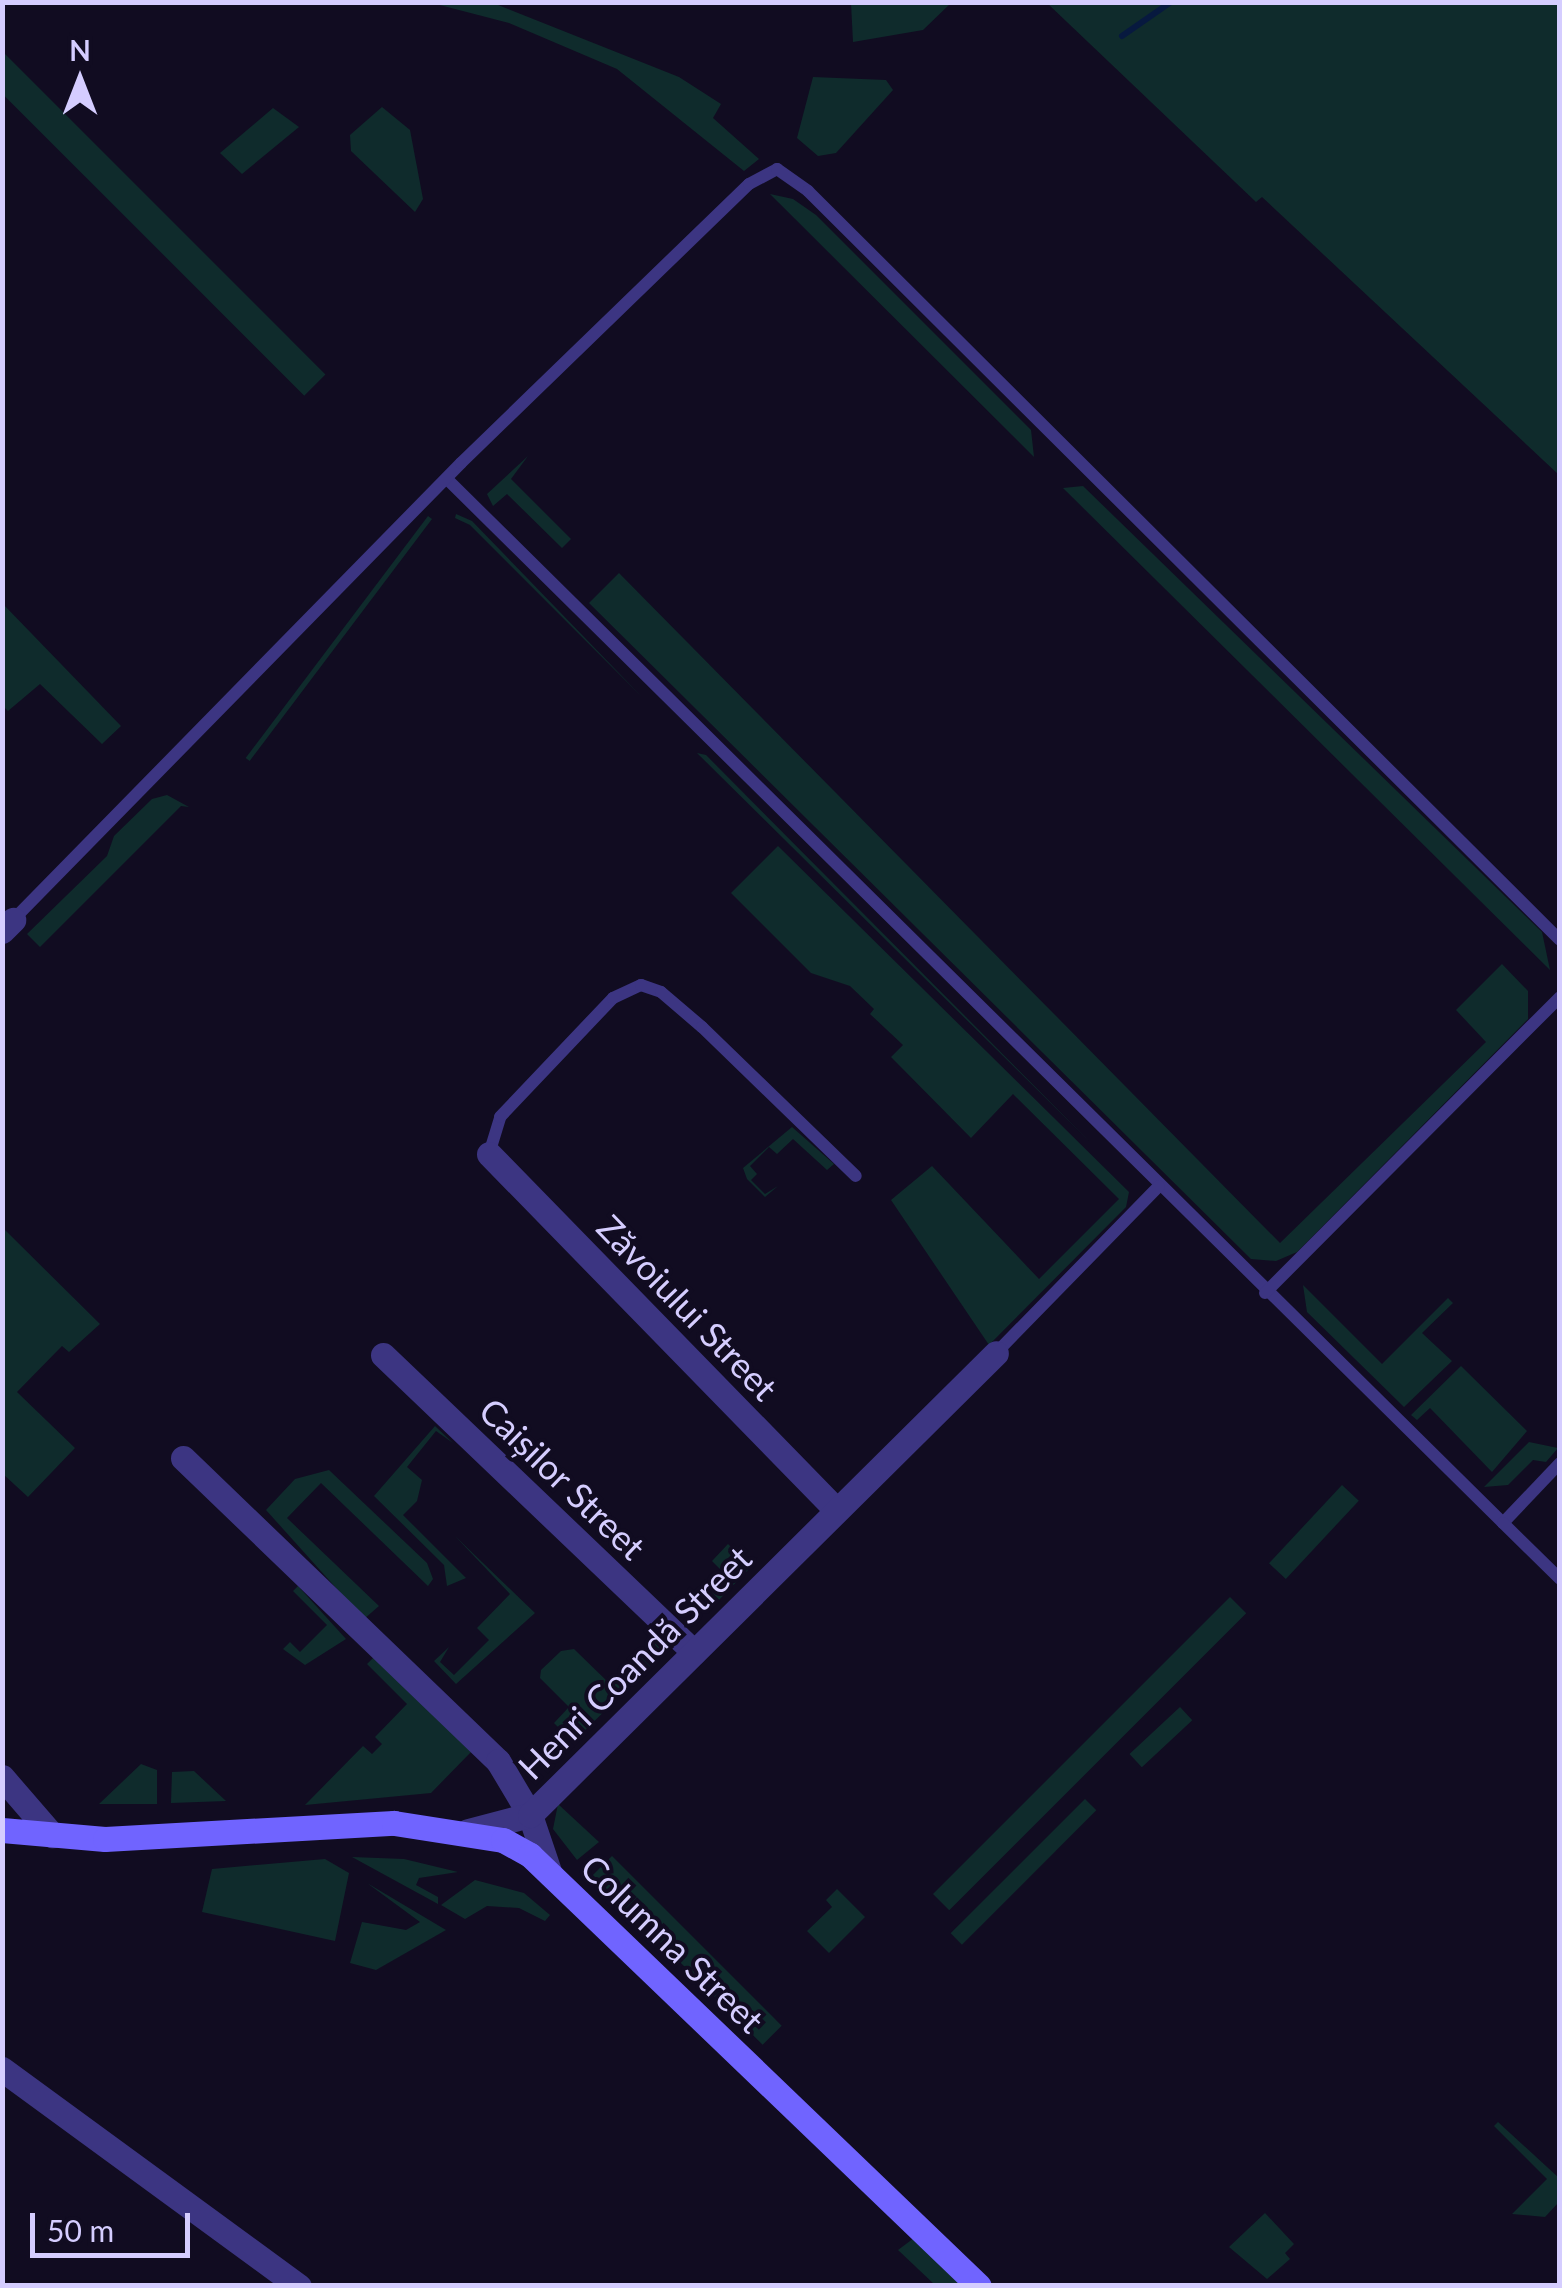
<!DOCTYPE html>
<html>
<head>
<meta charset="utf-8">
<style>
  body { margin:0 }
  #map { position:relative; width:1562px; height:2288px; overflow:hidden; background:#110c21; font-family:Lato,sans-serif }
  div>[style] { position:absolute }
  .green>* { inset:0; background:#0f2b2c; transform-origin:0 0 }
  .stream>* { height:6px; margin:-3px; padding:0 3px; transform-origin:3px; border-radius:3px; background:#07193f }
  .lane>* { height:12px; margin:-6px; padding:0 6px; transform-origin:6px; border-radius:6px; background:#3c3582 }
  .street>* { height:25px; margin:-12.5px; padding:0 12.5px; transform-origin:12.5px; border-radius:12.5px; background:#3c3582 }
  .secondary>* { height:25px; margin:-12.5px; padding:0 12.5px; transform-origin:12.5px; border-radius:12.5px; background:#7064ff }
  span { translate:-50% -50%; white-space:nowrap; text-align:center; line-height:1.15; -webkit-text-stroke:8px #110c21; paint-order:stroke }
  .street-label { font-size:35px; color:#d5cdff }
  .frame { position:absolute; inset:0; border:5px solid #d5cdff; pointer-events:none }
  .north { position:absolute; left:30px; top:30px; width:100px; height:100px; -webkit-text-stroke:8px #110c21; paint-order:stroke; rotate:0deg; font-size:28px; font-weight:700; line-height:40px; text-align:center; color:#d5cdff }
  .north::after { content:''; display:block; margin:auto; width:35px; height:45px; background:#d5cdff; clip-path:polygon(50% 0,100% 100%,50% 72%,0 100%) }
  .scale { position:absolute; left:30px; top:2213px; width:160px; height:45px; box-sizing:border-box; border:5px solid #d5cdff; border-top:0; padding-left:12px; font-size:30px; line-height:35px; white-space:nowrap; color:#d5cdff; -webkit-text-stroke:8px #110c21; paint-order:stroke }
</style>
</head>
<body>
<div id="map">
  <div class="green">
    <i style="clip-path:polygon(432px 3px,493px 3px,679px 77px,721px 104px,713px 118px,759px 159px,744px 171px,617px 69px,509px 23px)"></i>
    <i style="clip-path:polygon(851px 3px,851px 2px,951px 3px,923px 30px,853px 42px)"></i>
    <i style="clip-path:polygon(1047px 3px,1559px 3px,1559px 475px,1262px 197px,1256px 202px)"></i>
    <i style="left:3px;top:52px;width:456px;height:30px;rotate:45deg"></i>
    <i style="clip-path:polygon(813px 77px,886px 80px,893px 90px,836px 153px,818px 156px,797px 138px)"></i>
    <i style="clip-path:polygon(382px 107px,410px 130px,423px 199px,415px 212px,351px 151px,350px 135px)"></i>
    <i style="clip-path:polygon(273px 108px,299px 127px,242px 174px,220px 153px)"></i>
    <i style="clip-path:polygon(770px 194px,793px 199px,816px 215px,1031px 430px,1034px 457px)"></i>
    <i style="clip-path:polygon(528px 456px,511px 479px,571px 539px,562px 548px,507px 494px,493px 506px,487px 494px)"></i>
    <i style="clip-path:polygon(1083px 486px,1542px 932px,1550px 970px,1063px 488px)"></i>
    <i style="clip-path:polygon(456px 514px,472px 521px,642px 697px,470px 525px,455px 518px)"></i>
    <i style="left:428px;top:516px;width:5px;height:303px;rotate:37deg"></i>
    <i style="clip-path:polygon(619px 573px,1280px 1243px,1486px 1042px,1456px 1010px,1502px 964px,1528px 991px,1528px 1019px,1297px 1252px,1276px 1261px,1251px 1259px,589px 603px)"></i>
    <i style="clip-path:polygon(3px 604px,121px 726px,102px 744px,40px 684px,8px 711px,3px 706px)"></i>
    <i style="clip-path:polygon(697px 753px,706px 755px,1091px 1143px)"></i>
    <i style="clip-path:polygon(167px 795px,189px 807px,181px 806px,40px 947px,27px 934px,107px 856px,114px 836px,152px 799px)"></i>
    <i style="clip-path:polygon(778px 846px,1129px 1192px,1126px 1207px,989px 1345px,891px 1200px,932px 1166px,1039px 1279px,1119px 1199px,1013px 1094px,971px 1138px,891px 1057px,903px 1045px,870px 1014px,874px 1009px,850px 986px,811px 973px,731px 893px)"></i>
    <i style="clip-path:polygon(792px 1127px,834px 1164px,827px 1170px,793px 1139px,777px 1154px,769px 1147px,750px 1166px,757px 1174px,751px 1180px,765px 1194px,778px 1186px,765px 1197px,747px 1179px,743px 1168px)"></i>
    <i style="clip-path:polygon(3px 1228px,100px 1324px,69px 1352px,62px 1346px,17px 1392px,75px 1448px,28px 1497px,3px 1474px)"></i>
    <i style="clip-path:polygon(1303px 1285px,1382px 1364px,1448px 1298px,1453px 1303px,1422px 1333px,1452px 1361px,1404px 1407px,1307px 1312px)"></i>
    <i style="clip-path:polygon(1461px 1366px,1527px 1431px,1492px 1472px,1430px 1408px,1417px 1420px,1411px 1415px)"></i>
    <i style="clip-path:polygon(435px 1426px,453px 1443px,436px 1431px,407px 1467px,422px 1480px,417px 1501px,403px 1515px,466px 1578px,447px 1586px,444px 1565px,374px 1496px)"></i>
    <i style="clip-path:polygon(1529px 1442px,1558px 1448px,1546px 1462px,1533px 1460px,1508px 1485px,1484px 1487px)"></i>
    <i style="clip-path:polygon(329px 1470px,427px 1563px,433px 1579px,428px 1586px,321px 1483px,287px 1518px,379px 1606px,364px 1619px,266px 1510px,295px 1479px)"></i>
    <i style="left:1342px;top:1485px;width:23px;height:107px;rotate:43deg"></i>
    <i style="clip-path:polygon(455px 1536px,535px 1613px,456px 1684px,434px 1661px,449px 1647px,440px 1662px,454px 1675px,489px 1640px,477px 1628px,510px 1594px)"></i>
    <i style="clip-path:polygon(728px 1544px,751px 1567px,714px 1605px,705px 1595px,725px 1574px,712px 1561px)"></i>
    <i style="clip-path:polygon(298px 1586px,346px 1639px,305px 1665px,283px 1649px,290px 1642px,300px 1652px,327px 1625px,293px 1591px)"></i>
    <i style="left:1230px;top:1597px;width:23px;height:420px;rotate:45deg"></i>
    <i style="clip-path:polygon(653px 1639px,665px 1652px,573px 1742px,554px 1723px,569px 1707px,540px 1678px,541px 1670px,561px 1651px,574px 1649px,609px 1683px)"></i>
    <i style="clip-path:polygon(374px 1657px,472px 1751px,431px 1793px,305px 1805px,363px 1746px,372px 1754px,382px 1744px,375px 1737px,407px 1704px,367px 1664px)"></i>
    <i style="left:1180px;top:1707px;width:18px;height:69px;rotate:47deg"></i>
    <i style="clip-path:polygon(141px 1764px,157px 1770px,157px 1804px,99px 1804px)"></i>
    <i style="clip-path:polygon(194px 1771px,226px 1801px,171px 1803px,172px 1772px)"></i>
    <i style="left:1085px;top:1799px;width:16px;height:190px;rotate:45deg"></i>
    <i style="clip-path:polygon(558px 1804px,599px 1842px,577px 1860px,553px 1829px)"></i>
    <i style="left:612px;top:1856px;width:240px;height:27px;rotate:45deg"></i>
    <i style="clip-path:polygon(352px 1857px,404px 1859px,458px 1872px,419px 1878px,416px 1885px,438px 1897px,438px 1904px)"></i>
    <i style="clip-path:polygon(325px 1859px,349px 1873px,335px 1941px,202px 1912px,212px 1869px)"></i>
    <i style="clip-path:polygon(475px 1880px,524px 1893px,550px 1915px,545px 1921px,519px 1908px,487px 1906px,465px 1919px,441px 1905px)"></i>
    <i style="clip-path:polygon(367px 1883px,446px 1930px,376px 1970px,350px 1963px,362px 1922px,406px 1930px,420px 1922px)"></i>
    <i style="clip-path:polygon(837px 1889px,865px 1917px,829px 1953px,807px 1931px,832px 1907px,826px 1900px)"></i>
    <i style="clip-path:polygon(1498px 2122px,1559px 2178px,1559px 2202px,1545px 2217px,1512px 2214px,1547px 2179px,1494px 2126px)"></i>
    <i style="clip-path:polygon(1265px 2213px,1294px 2244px,1285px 2253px,1290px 2259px,1267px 2279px,1229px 2247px)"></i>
    <i style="clip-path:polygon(914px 2238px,965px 2285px,935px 2285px,898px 2250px)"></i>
  </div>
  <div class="stream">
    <i style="left:1122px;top:36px;width:60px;rotate:-34.8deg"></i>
  </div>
  <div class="lane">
    <i style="left:447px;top:479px;width:1485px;rotate:44.67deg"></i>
    <i style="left:1503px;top:1523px;width:83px;rotate:-46.5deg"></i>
    <i style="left:13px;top:920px;width:640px;rotate:-45.57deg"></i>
    <i style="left:461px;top:463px;width:401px;rotate:-44.1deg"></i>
    <i style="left:749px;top:184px;width:32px;rotate:-28deg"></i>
    <i style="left:777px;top:169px;width:38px;rotate:35deg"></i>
    <i style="left:808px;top:191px;width:1061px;rotate:44.89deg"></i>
    <i style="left:489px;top:1154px;width:39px;rotate:-73deg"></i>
    <i style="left:500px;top:1117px;width:164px;rotate:-46.5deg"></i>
    <i style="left:613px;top:998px;width:31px;rotate:-25deg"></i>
    <i style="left:641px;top:985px;width:21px;rotate:19deg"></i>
    <i style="left:661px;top:992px;width:54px;rotate:40.5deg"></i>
    <i style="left:702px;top:1027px;width:214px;rotate:44.1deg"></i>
    <i style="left:1265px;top:1293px;width:418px;rotate:-45.1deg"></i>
    <i style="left:996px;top:1353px;width:233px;rotate:-45.7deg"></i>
    <i style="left:1503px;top:1523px;width:80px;rotate:44.5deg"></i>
  </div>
  <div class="street">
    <i style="left:2px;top:931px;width:16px;rotate:-45deg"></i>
    <i style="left:489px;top:1154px;width:496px;rotate:45.7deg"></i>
    <i style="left:383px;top:1355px;width:430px;rotate:43.7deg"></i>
    <i style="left:183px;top:1458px;width:437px;rotate:43.9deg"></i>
    <i style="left:498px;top:1761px;width:63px;rotate:59.3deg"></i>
    <i style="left:530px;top:1815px;width:62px;rotate:71.3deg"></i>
    <i style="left:2px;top:1777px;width:77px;rotate:49.2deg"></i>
    <i style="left:468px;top:1831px;width:64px;rotate:-14.5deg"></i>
    <i style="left:530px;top:1815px;width:656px;rotate:-44.75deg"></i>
    <i style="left:2px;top:2069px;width:368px;rotate:36.2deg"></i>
  </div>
  <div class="secondary">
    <i style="left:2px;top:1830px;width:103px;rotate:5deg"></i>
    <i style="left:105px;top:1839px;width:289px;rotate:-3.2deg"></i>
    <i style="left:394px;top:1823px;width:110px;rotate:8.9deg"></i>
    <i style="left:503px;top:1840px;width:31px;rotate:29deg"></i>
    <i style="left:530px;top:1855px;width:622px;rotate:43.83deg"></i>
  </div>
  <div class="street-label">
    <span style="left:688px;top:1307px;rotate:46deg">Zăvoiului Street</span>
    <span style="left:563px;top:1478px;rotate:44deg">Caișilor Street</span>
    <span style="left:634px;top:1662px;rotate:-45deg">Henri Coandă Street</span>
    <span style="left:673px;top:1943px;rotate:44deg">Columna Street</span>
  </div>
  <div class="frame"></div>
  <div class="north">N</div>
  <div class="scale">50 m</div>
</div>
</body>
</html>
